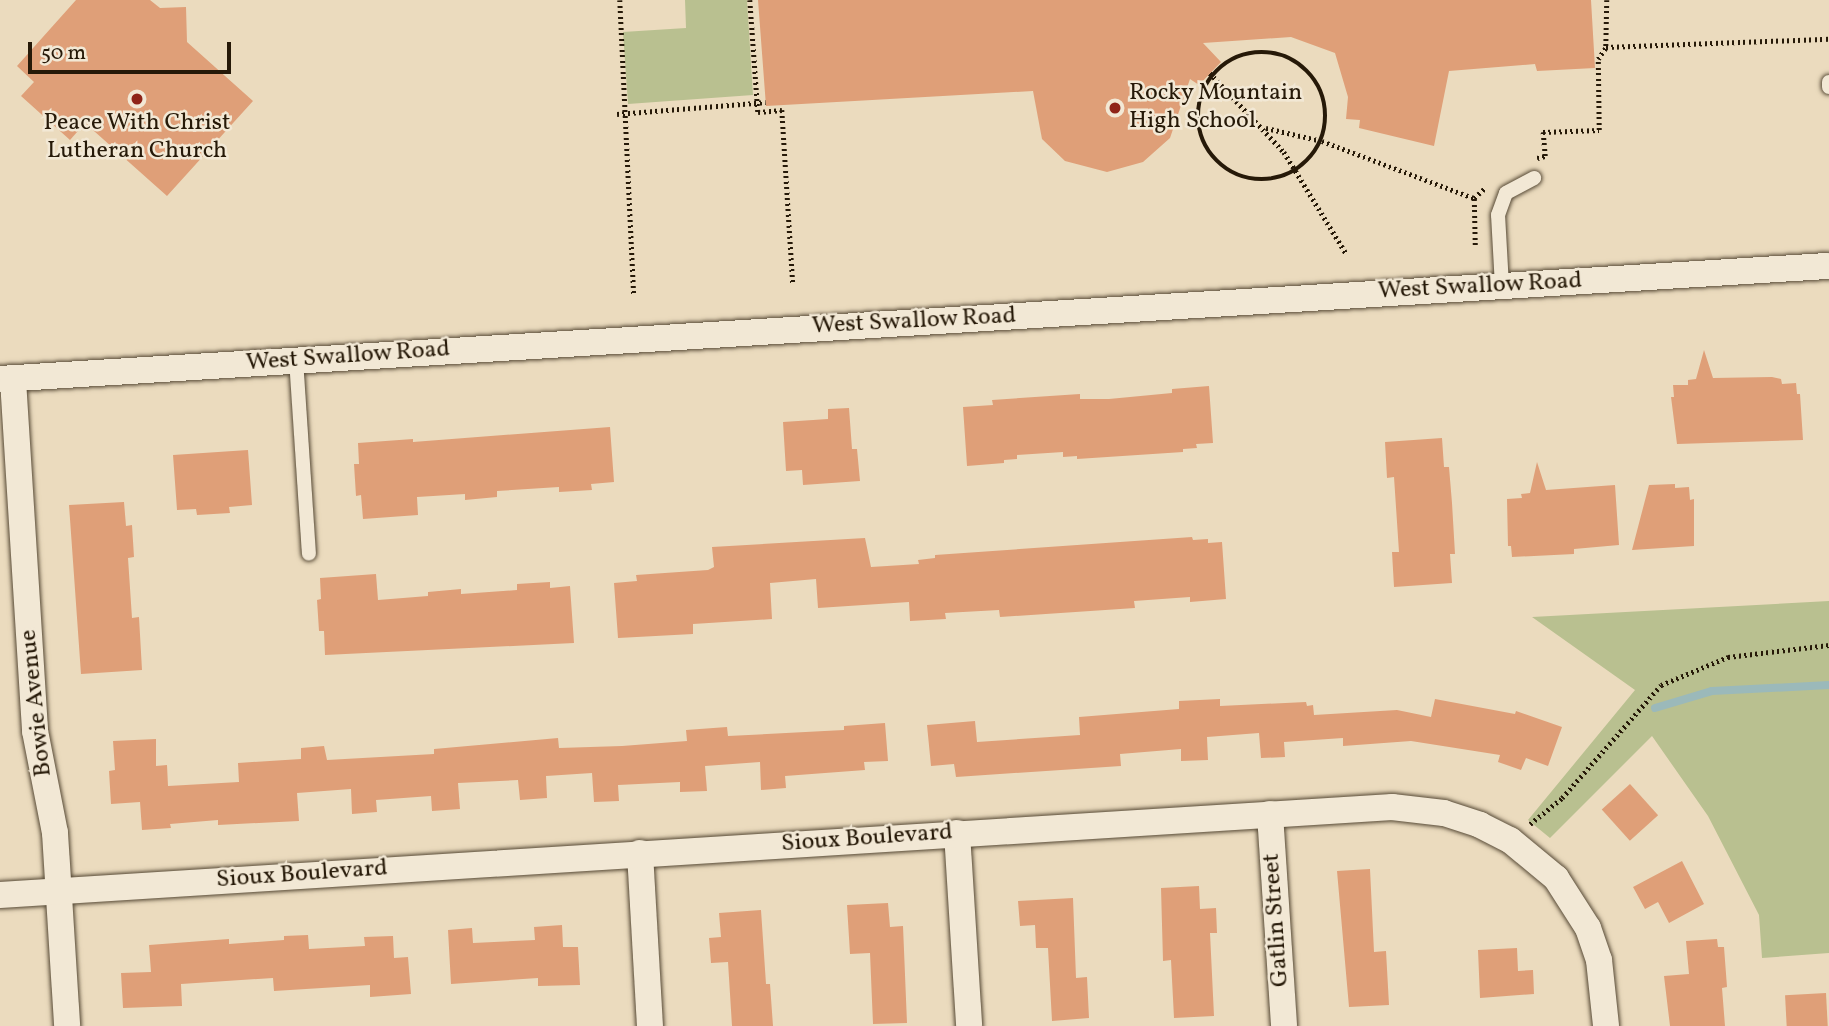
<!DOCTYPE html>
<html>
<head>
<meta charset="utf-8">
<style>
  body { margin:0 }
  #map { position:relative; width:1829px; height:1026px; overflow:hidden; background:#ebdbbe; font-family:Vollkorn,serif }
  div>[style] { position:absolute }
  .green>* { inset:0; background:#b9c090 }
  .stream>* { height:8px; margin:-4px; padding:0 4px; transform-origin:4px; border-radius:4px; background:#9bb9ba }
  .building>* { inset:0; background:#df9f78; transform-origin:0 0 }
  .path>* { height:4.5px; margin-top:-2.25px; transform-origin:0; background:repeating-linear-gradient(90deg,#261908 0 2px,transparent 0 5.5px) }
  .path>.ring { margin:-2.25px; padding:0; box-sizing:content-box; background:none; border:4.5px solid #261908; border-radius:50% }
  .roads { filter:drop-shadow(0 0 2px #574a36) drop-shadow(0 0 2px #574a36) }
  .service>* { height:14px; margin:-7px; padding:0 7px; transform-origin:7px; border-radius:7px; background:#f2e8d5 }
  .minor>* { height:26px; margin:-13px; padding:0 13px; transform-origin:13px; border-radius:13px; background:#f2e8d5 }
  .dots>* { width:19px; height:19px; translate:-50% -50%; box-sizing:border-box; border:4px solid #f2e8d5; border-radius:50% }
  span { translate:-50% -50%; white-space:nowrap; text-align:center; line-height:1.15; -webkit-text-stroke:5px #f2e8d5; paint-order:stroke }
  .poi-label { font-size:24px; color:#261908 }
  .left { translate:0 -50%; text-align:left }
  .street-label { font-size:24px; color:#261908 }
  .scale { position:absolute; left:28px; top:42px; width:203px; height:32px; box-sizing:border-box; border:4px solid #261908; border-top:0; padding-left:9px; font-size:21px; line-height:24px; white-space:nowrap; color:#261908; -webkit-text-stroke:5px #f2e8d5; paint-order:stroke }
</style>
</head>
<body>
<div id="map">
  <div class="green">
    <i style="clip-path:polygon(685px 0,747px 0,753px 95px,628px 104px,623px 32px,686px 28px)"></i>
    <i style="clip-path:polygon(1829px 601px,1829px 953px,1762px 958px,1759px 915px,1708px 816px,1652px 736px,1550px 838px,1528px 820px,1635px 690px,1532px 617px)"></i>
  </div>
  <div class="stream">
    <i style="left:1655px;top:708px;width:59px;rotate:-16.6deg"></i>
    <i style="left:1712px;top:691px;width:117px;rotate:-2.9deg"></i>
  </div>
  <div class="building">
    <i style="clip-path:polygon(76px 0,150px 0,160px 8px,186px 7px,187px 42px,253px 101px,167px 196px,85px 123px,70px 140px,21px 96px,34px 82px,17px 66px)"></i>
    <i style="clip-path:polygon(758px 0,1591px 0,1595px 68px,1537px 71px,1535px 64px,1449px 71px,1434px 146px,1359px 128px,1360px 120px,1346px 119px,1348px 97px,1335px 53px,1291px 37px,1203px 43px,1221px 62px,1199px 85px,1190px 79px,1170px 138px,1143px 162px,1107px 172px,1065px 161px,1042px 139px,1033px 91px,766px 106px)"></i>
    <i style="clip-path:polygon(1704px 350px,1713px 378px,1772px 377px,1781px 379px,1782px 384px,1796px 383px,1797px 394px,1800px 394px,1803px 440px,1677px 444px,1671px 397px,1674px 397px,1673px 385px,1688px 385px,1688px 380px,1696px 379px)"></i>
    <i style="clip-path:polygon(1209px 386px,1213px 443px,1196px 444px,1197px 448px,1183px 449px,1183px 452px,1077px 459px,1077px 456px,1063px 457px,1063px 452px,1017px 455px,1017px 459px,1004px 460px,1004px 463px,967px 466px,963px 407px,993px 405px,992px 400px,1080px 394px,1080px 399px,1109px 399px,1172px 393px,1172px 389px)"></i>
    <i style="clip-path:polygon(849px 408px,852px 449px,857px 449px,860px 481px,803px 485px,802px 470px,786px 471px,783px 422px,828px 419px,828px 409px)"></i>
    <i style="clip-path:polygon(610px 427px,614px 482px,591px 484px,592px 490px,559px 492px,559px 487px,497px 491px,497px 497px,465px 500px,465px 494px,417px 497px,418px 515px,363px 519px,361px 495px,356px 496px,354px 464px,359px 464px,358px 443px,413px 439px,413px 442px)"></i>
    <i style="clip-path:polygon(1442px 438px,1444px 467px,1449px 467px,1452px 503px,1455px 554px,1450px 554px,1452px 583px,1394px 587px,1392px 552px,1399px 552px,1394px 477px,1387px 478px,1385px 442px)"></i>
    <i style="clip-path:polygon(248px 450px,252px 505px,229px 507px,230px 513px,197px 515px,196px 509px,177px 510px,173px 455px)"></i>
    <i style="clip-path:polygon(1537px 462px,1546px 490px,1615px 485px,1619px 545px,1574px 549px,1574px 554px,1512px 557px,1511px 546px,1508px 546px,1507px 499px,1522px 498px,1521px 494px,1530px 493px)"></i>
    <i style="clip-path:polygon(1675px 484px,1675px 488px,1689px 487px,1690px 500px,1694px 499px,1694px 546px,1632px 550px,1649px 485px)"></i>
    <i style="clip-path:polygon(124px 502px,126px 526px,132px 525px,134px 557px,128px 558px,132px 618px,139px 617px,142px 670px,81px 674px,69px 505px)"></i>
    <i style="clip-path:polygon(1192px 537px,1193px 540px,1208px 539px,1208px 543px,1222px 542px,1226px 599px,1190px 602px,1190px 597px,1134px 601px,1135px 608px,1000px 617px,999px 610px,945px 613px,946px 619px,910px 621px,909px 602px,818px 608px,816px 579px,770px 583px,772px 619px,693px 624px,693px 634px,618px 638px,614px 583px,637px 581px,636px 575px,708px 570px,714px 567px,712px 547px,865px 538px,871px 567px,919px 564px,918px 560px,935px 558px,935px 555px)"></i>
    <i style="clip-path:polygon(376px 574px,378px 600px,428px 596px,428px 592px,461px 589px,461px 594px,517px 590px,517px 584px,550px 582px,550px 588px,570px 586px,574px 643px,325px 655px,324px 631px,319px 631px,317px 600px,321px 599px,320px 578px)"></i>
    <i style="clip-path:polygon(1220px 699px,1220px 706px,1306px 702px,1307px 706px,1313px 705px,1314px 715px,1397px 710px,1431px 717px,1435px 699px,1515px 714px,1516px 711px,1562px 727px,1548px 766px,1526px 758px,1521px 770px,1498px 762px,1500px 755px,1411px 741px,1343px 746px,1343px 738px,1284px 742px,1285px 757px,1261px 758px,1259px 733px,1207px 737px,1208px 760px,1181px 761px,1181px 749px,1120px 754px,1121px 766px,956px 777px,954px 764px,931px 766px,927px 725px,975px 721px,977px 742px,1080px 735px,1079px 717px,1179px 709px,1179px 701px)"></i>
    <i style="clip-path:polygon(885px 723px,888px 761px,864px 762px,865px 770px,785px 776px,786px 788px,761px 790px,760px 762px,705px 766px,707px 791px,680px 792px,680px 782px,618px 785px,619px 801px,594px 802px,592px 773px,546px 776px,547px 798px,520px 800px,518px 780px,458px 783px,460px 809px,432px 811px,431px 796px,376px 800px,377px 812px,352px 814px,351px 789px,297px 793px,299px 821px,218px 825px,218px 820px,170px 824px,171px 828px,142px 830px,140px 802px,111px 804px,109px 771px,115px 770px,113px 741px,156px 739px,156px 766px,167px 765px,168px 786px,239px 782px,238px 763px,301px 759px,301px 748px,324px 746px,327px 760px,434px 754px,434px 749px,558px 738px,559px 748px,622px 746px,687px 741px,686px 730px,727px 727px,728px 736px,844px 730px,844px 726px)"></i>
    <i style="left:1630px;top:784px;width:42px;height:38px;rotate:48deg"></i>
    <i style="clip-path:polygon(1682px 861px,1704px 904px,1669px 923px,1658px 902px,1645px 909px,1633px 887px)"></i>
    <i style="clip-path:polygon(1370px 869px,1374px 952px,1386px 951px,1389px 1005px,1349px 1007px,1337px 871px)"></i>
    <i style="clip-path:polygon(1199px 886px,1200px 909px,1216px 908px,1217px 933px,1210px 933px,1214px 1016px,1174px 1018px,1171px 960px,1163px 961px,1161px 888px)"></i>
    <i style="clip-path:polygon(1073px 898px,1076px 978px,1087px 977px,1089px 1018px,1052px 1021px,1048px 948px,1036px 948px,1035px 925px,1020px 926px,1018px 901px)"></i>
    <i style="clip-path:polygon(888px 903px,890px 927px,903px 926px,907px 1023px,873px 1024px,870px 953px,850px 954px,847px 905px)"></i>
    <i style="clip-path:polygon(761px 910px,766px 984px,770px 984px,773px 1026px,732px 1026px,728px 962px,711px 963px,709px 938px,721px 937px,719px 913px)"></i>
    <i style="clip-path:polygon(562px 925px,563px 947px,578px 947px,580px 985px,538px 986px,538px 978px,451px 984px,448px 930px,472px 928px,473px 943px,535px 940px,534px 927px)"></i>
    <i style="clip-path:polygon(308px 935px,309px 949px,365px 946px,364px 937px,393px 936px,394px 958px,408px 957px,411px 994px,370px 997px,370px 985px,274px 991px,273px 978px,181px 984px,182px 1006px,123px 1008px,121px 973px,151px 972px,149px 945px,229px 939px,229px 944px,284px 940px,284px 936px)"></i>
    <i style="clip-path:polygon(1717px 939px,1718px 947px,1724px 947px,1727px 987px,1722px 988px,1725px 1026px,1670px 1026px,1664px 976px,1689px 974px,1686px 941px)"></i>
    <i style="clip-path:polygon(1517px 948px,1518px 971px,1533px 970px,1534px 994px,1480px 998px,1478px 950px)"></i>
    <i style="left:1826px;top:993px;width:33px;height:41px;rotate:87deg"></i>
  </div>
  <div class="path">
    <i style="left:620px;top:0;width:297px;rotate:87.3deg"></i>
    <i style="left:750px;top:0;width:112px;rotate:85.9deg"></i>
    <i style="left:758px;top:112px;width:24px;rotate:-5deg"></i>
    <i style="left:782px;top:110px;width:176px;rotate:86.4deg"></i>
    <i style="left:1607px;top:0;width:47px;rotate:91.2deg"></i>
    <i style="left:1606px;top:47px;width:223px;rotate:-2.1deg"></i>
    <i class="ring" style="left:1198px;top:52px;width:123.5px;height:123.5px"></i>
    <i style="left:1210px;top:73px;width:108px;rotate:46.9deg"></i>
    <i style="left:1284px;top:152px;width:119px;rotate:58.5deg"></i>
    <i style="left:617px;top:114px;width:149px;rotate:-4.6deg"></i>
    <i style="left:1266px;top:128px;width:57px;rotate:13.1deg"></i>
    <i style="left:1322px;top:141px;width:162px;rotate:20.6deg"></i>
    <i style="left:1537px;top:158px;width:8px;rotate:-14deg"></i>
    <i style="left:1545px;top:156px;width:24px;rotate:-95deg"></i>
    <i style="left:1543px;top:132px;width:56px;rotate:-2deg"></i>
    <i style="left:1599px;top:130px;width:71px;rotate:-90.8deg"></i>
    <i style="left:1598px;top:59px;width:14px;rotate:-56deg"></i>
    <i style="left:1475px;top:245px;width:47px;rotate:-91.2deg"></i>
    <i style="left:1474px;top:198px;width:15px;rotate:-42deg"></i>
    <i style="left:1530px;top:824px;width:41px;rotate:-39.1deg"></i>
    <i style="left:1562px;top:798px;width:150px;rotate:-48.8deg"></i>
    <i style="left:1661px;top:685px;width:73px;rotate:-22.7deg"></i>
    <i style="left:1728px;top:657px;width:102px;rotate:-6.8deg"></i>
  </div>
  <div class="roads">
    <div class="service">
      <i style="left:1829px;top:82px;width:5px;rotate:90deg"></i>
      <i style="left:1502px;top:286px;width:71px;rotate:-93.2deg"></i>
      <i style="left:1498px;top:215px;width:23px;rotate:-70deg"></i>
      <i style="left:1506px;top:193px;width:32px;rotate:-28deg"></i>
      <i style="left:296px;top:359px;width:195px;rotate:86.2deg"></i>
    </div>
    <div class="minor">
      <i style="left:0;top:379px;width:1832px;rotate:-3.54deg"></i>
      <i style="left:13px;top:380px;width:352px;rotate:86.4deg"></i>
      <i style="left:35px;top:731px;width:104px;rotate:78.9deg"></i>
      <i style="left:55px;top:833px;width:193px;rotate:86.4deg"></i>
      <i style="left:1270px;top:814px;width:212px;rotate:86.2deg"></i>
      <i style="left:957px;top:833px;width:193px;rotate:86.4deg"></i>
      <i style="left:640px;top:853px;width:173px;rotate:86.7deg"></i>
      <i style="left:0;top:895px;width:1395px;rotate:-3.62deg"></i>
      <i style="left:1392px;top:807px;width:52px;rotate:6.6deg"></i>
      <i style="left:1444px;top:813px;width:38px;rotate:18deg"></i>
      <i style="left:1480px;top:825px;width:34px;rotate:27deg"></i>
      <i style="left:1510px;top:840px;width:60px;rotate:39.6deg"></i>
      <i style="left:1556px;top:878px;width:59px;rotate:57.4deg"></i>
      <i style="left:1588px;top:928px;width:34px;rotate:71deg"></i>
      <i style="left:1599px;top:960px;width:66px;rotate:83.9deg"></i>
    </div>
  </div>
  <div class="dots">
    <i style="left:137px;top:99px;background:#8f2418"></i>
    <i style="left:1115px;top:108px;background:#8f2418"></i>
  </div>
  <div class="poi-label">
    <span class="left" style="left:1129px;top:108px">Rocky Mountain<br>High School</span>
    <span style="left:137px;top:138px">Peace With Christ<br>Lutheran Church</span>
  </div>
  <div class="street-label">
    <span style="left:1480px;top:287px;rotate:-3deg">West Swallow Road</span>
    <span style="left:914px;top:322px;rotate:-3deg">West Swallow Road</span>
    <span style="left:348px;top:357px;rotate:-4deg">West Swallow Road</span>
    <span style="left:37px;top:703px;rotate:-96deg">Bowie Avenue</span>
    <span style="left:867px;top:839px;rotate:-4deg">Sioux Boulevard</span>
    <span style="left:302px;top:875px;rotate:-4deg">Sioux Boulevard</span>
    <span style="left:1277px;top:920px;rotate:-94deg">Gatlin Street</span>
  </div>
  <div class="scale">50 m</div>
</div>
</body>
</html>
